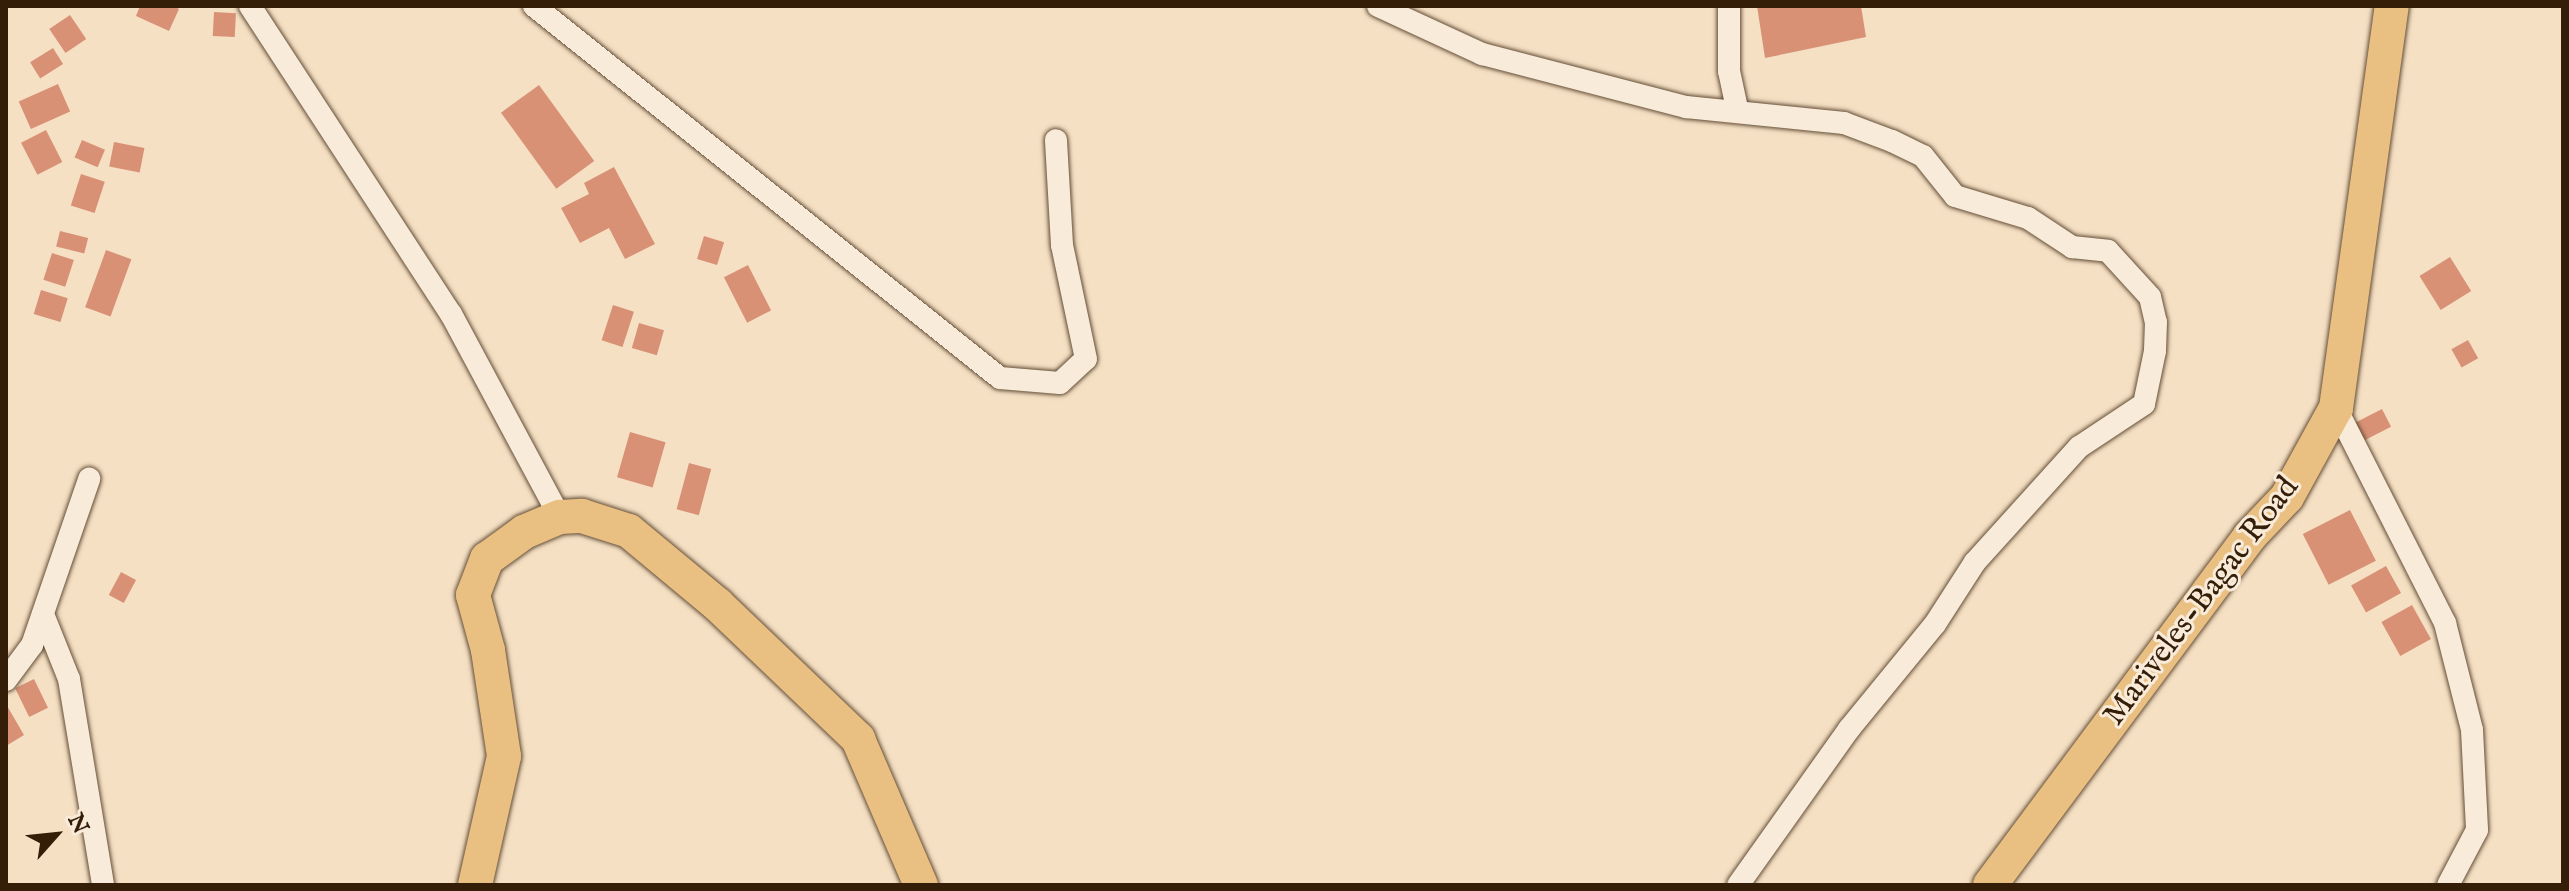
<!DOCTYPE html>
<html>
<head>
<meta charset="utf-8">
<style>
  body { margin:0 }
  #map { position:relative; width:2569px; height:891px; overflow:hidden; background:#f5e0c4; font-family:"IM FELL English",serif }
  div>[style] { position:absolute }
  .building>* { inset:0; background:#d99176; transform-origin:0 0 }
  .roads { filter:drop-shadow(0 0 2px #644e37) drop-shadow(0 0 2px #644e37) }
  .minor>* { height:22px; margin:-11px; padding:0 11px; transform-origin:11px; border-radius:11px; background:#f8ebd9 }
  .primary>* { height:34px; margin:-17px; padding:0 17px; transform-origin:17px; border-radius:17px; background:#eac082 }
  span { translate:-50% -50%; white-space:nowrap; text-align:center; line-height:1.15; -webkit-text-stroke:6px #f8ebd9; paint-order:stroke }
  .street-label { font-size:32px; color:#341e08 }
  .frame { position:absolute; inset:0; border:8px solid #341e08; pointer-events:none }
  .north { position:absolute; left:16px; top:795px; width:80px; height:80px; -webkit-text-stroke:6px #f8ebd9; paint-order:stroke; rotate:63deg; font-size:22px; font-weight:700; line-height:32px; text-align:center; color:#341e08 }
  .north::after { content:''; display:block; margin:auto; width:28px; height:36px; background:#341e08; clip-path:polygon(50% 0,100% 100%,50% 72%,0 100%) }
</style>
</head>
<body>
<div id="map">
  <div class="building">
    <i style="clip-path:polygon(140px 6px,173px 6px,179px 9px,169px 31px,136px 16px)"></i>
    <i style="clip-path:polygon(1757px 6px,1861px 6px,1866px 37px,1765px 58px)"></i>
    <i style="left:214px;top:12px;width:22px;height:24px;rotate:3deg"></i>
    <i style="left:70px;top:15px;width:29px;height:25px;rotate:56deg"></i>
    <i style="left:53px;top:48px;width:19px;height:27px;rotate:58deg"></i>
    <i style="left:58px;top:84px;width:30px;height:43px;rotate:66deg"></i>
    <i style="left:539px;top:85px;width:94px;height:47px;rotate:54deg"></i>
    <i style="left:46px;top:130px;width:36px;height:28px;rotate:63deg"></i>
    <i style="left:82px;top:140px;width:25px;height:19px;rotate:23deg"></i>
    <i style="left:114px;top:142px;width:31px;height:25px;rotate:11deg"></i>
    <i style="clip-path:polygon(614px 167px,655px 244px,625px 259px,609px 228px,580px 243px,561px 208px,589px 194px,584px 183px)"></i>
    <i style="left:81px;top:174px;width:25px;height:33px;rotate:18deg"></i>
    <i style="left:60px;top:231px;width:29px;height:16px;rotate:14deg"></i>
    <i style="left:704px;top:236px;width:21px;height:24px;rotate:17deg"></i>
    <i style="left:106px;top:250px;width:27px;height:61px;rotate:20deg"></i>
    <i style="left:52px;top:253px;width:23px;height:28px;rotate:18deg"></i>
    <i style="left:2450px;top:257px;width:40px;height:36px;rotate:58deg"></i>
    <i style="left:748px;top:265px;width:51px;height:27px;rotate:63deg"></i>
    <i style="left:41px;top:290px;width:28px;height:25px;rotate:17deg"></i>
    <i style="left:613px;top:305px;width:22px;height:37px;rotate:18deg"></i>
    <i style="left:639px;top:323px;width:26px;height:26px;rotate:16deg"></i>
    <i style="left:2468px;top:340px;width:21px;height:19px;rotate:61deg"></i>
    <i style="left:2382px;top:409px;width:20px;height:39px;rotate:63deg"></i>
    <i style="left:630px;top:432px;width:37px;height:47px;rotate:16deg"></i>
    <i style="left:689px;top:463px;width:23px;height:48px;rotate:15deg"></i>
    <i style="left:2350px;top:510px;width:57px;height:53px;rotate:63deg"></i>
    <i style="left:2386px;top:566px;width:31px;height:40px;rotate:61deg"></i>
    <i style="left:121px;top:572px;width:17px;height:26px;rotate:28deg"></i>
    <i style="left:2412px;top:605px;width:39px;height:35px;rotate:61deg"></i>
    <i style="left:34px;top:679px;width:32px;height:21px;rotate:64deg"></i>
    <i style="clip-path:polygon(6px 704px,24px 735px,6px 746px)"></i>
  </div>
  <div class="roads">
    <div class="minor">
      <i style="left:250px;top:6px;width:368px;rotate:56.9deg"></i>
      <i style="left:451px;top:314px;width:230px;rotate:61.8deg"></i>
      <i style="left:534px;top:6px;width:596px;rotate:38.6deg"></i>
      <i style="left:1000px;top:378px;width:60px;rotate:4.8deg"></i>
      <i style="left:1060px;top:383px;width:35px;rotate:-43deg"></i>
      <i style="left:1086px;top:359px;width:116px;rotate:-101.9deg"></i>
      <i style="left:1062px;top:245px;width:105px;rotate:-93.3deg"></i>
      <i style="left:1378px;top:6px;width:115px;rotate:24.8deg"></i>
      <i style="left:1482px;top:54px;width:211px;rotate:14.6deg"></i>
      <i style="left:1686px;top:107px;width:159px;rotate:5.8deg"></i>
      <i style="left:1844px;top:123px;width:51px;rotate:20.6deg"></i>
      <i style="left:1892px;top:141px;width:34px;rotate:26deg"></i>
      <i style="left:1923px;top:156px;width:51px;rotate:51.3deg"></i>
      <i style="left:1955px;top:196px;width:76px;rotate:16.8deg"></i>
      <i style="left:2028px;top:218px;width:53px;rotate:33.4deg"></i>
      <i style="left:2072px;top:247px;width:36px;rotate:6deg"></i>
      <i style="left:2108px;top:251px;width:62px;rotate:47.6deg"></i>
      <i style="left:2150px;top:297px;width:26px;rotate:77deg"></i>
      <i style="left:2156px;top:322px;width:29px;rotate:92deg"></i>
      <i style="left:2155px;top:351px;width:54px;rotate:101.7deg"></i>
      <i style="left:2144px;top:404px;width:78px;rotate:146.5deg"></i>
      <i style="left:2079px;top:447px;width:155px;rotate:132.1deg"></i>
      <i style="left:1975px;top:562px;width:74px;rotate:122.8deg"></i>
      <i style="left:1935px;top:624px;width:136px;rotate:129.3deg"></i>
      <i style="left:1849px;top:729px;width:191px;rotate:125.4deg"></i>
      <i style="left:1729px;top:6px;width:65px;rotate:90deg"></i>
      <i style="left:1729px;top:71px;width:39px;rotate:78deg"></i>
      <i style="left:2336px;top:408px;width:241px;rotate:63.1deg"></i>
      <i style="left:2445px;top:623px;width:110px;rotate:75.8deg"></i>
      <i style="left:2472px;top:730px;width:100px;rotate:87.1deg"></i>
      <i style="left:2477px;top:830px;width:62px;rotate:117.8deg"></i>
      <i style="left:43px;top:614px;width:70px;rotate:68.2deg"></i>
      <i style="left:69px;top:679px;width:209px;rotate:80.6deg"></i>
      <i style="left:6px;top:680px;width:44px;rotate:-53.4deg"></i>
      <i style="left:32px;top:645px;width:176px;rotate:-71deg"></i>
    </div>
    <div class="primary">
      <i style="left:475px;top:885px;width:132px;rotate:-77.3deg"></i>
      <i style="left:504px;top:756px;width:107px;rotate:-98.6deg"></i>
      <i style="left:488px;top:650px;width:57px;rotate:-105.3deg"></i>
      <i style="left:473px;top:595px;width:39px;rotate:-69deg"></i>
      <i style="left:487px;top:559px;width:46px;rotate:-36.1deg"></i>
      <i style="left:524px;top:532px;width:39px;rotate:-23deg"></i>
      <i style="left:560px;top:517px;width:22px;rotate:-3deg"></i>
      <i style="left:582px;top:516px;width:49px;rotate:17.7deg"></i>
      <i style="left:629px;top:531px;width:116px;rotate:39.7deg"></i>
      <i style="left:718px;top:605px;width:194px;rotate:43.7deg"></i>
      <i style="left:858px;top:739px;width:159px;rotate:66.7deg"></i>
      <i style="left:1990px;top:885px;width:434px;rotate:-53.3deg"></i>
      <i style="left:2249px;top:537px;width:55px;rotate:-46.5deg"></i>
      <i style="left:2287px;top:497px;width:102px;rotate:-61.2deg"></i>
      <i style="left:2336px;top:408px;width:406px;rotate:-82.1deg"></i>
    </div>
  </div>
  <div class="street-label">
    <span style="left:2202px;top:602px;rotate:-53deg">Mariveles-Bagac Road</span>
  </div>
  <div class="frame"></div>
  <div class="north">N</div>
</div>
</body>
</html>
